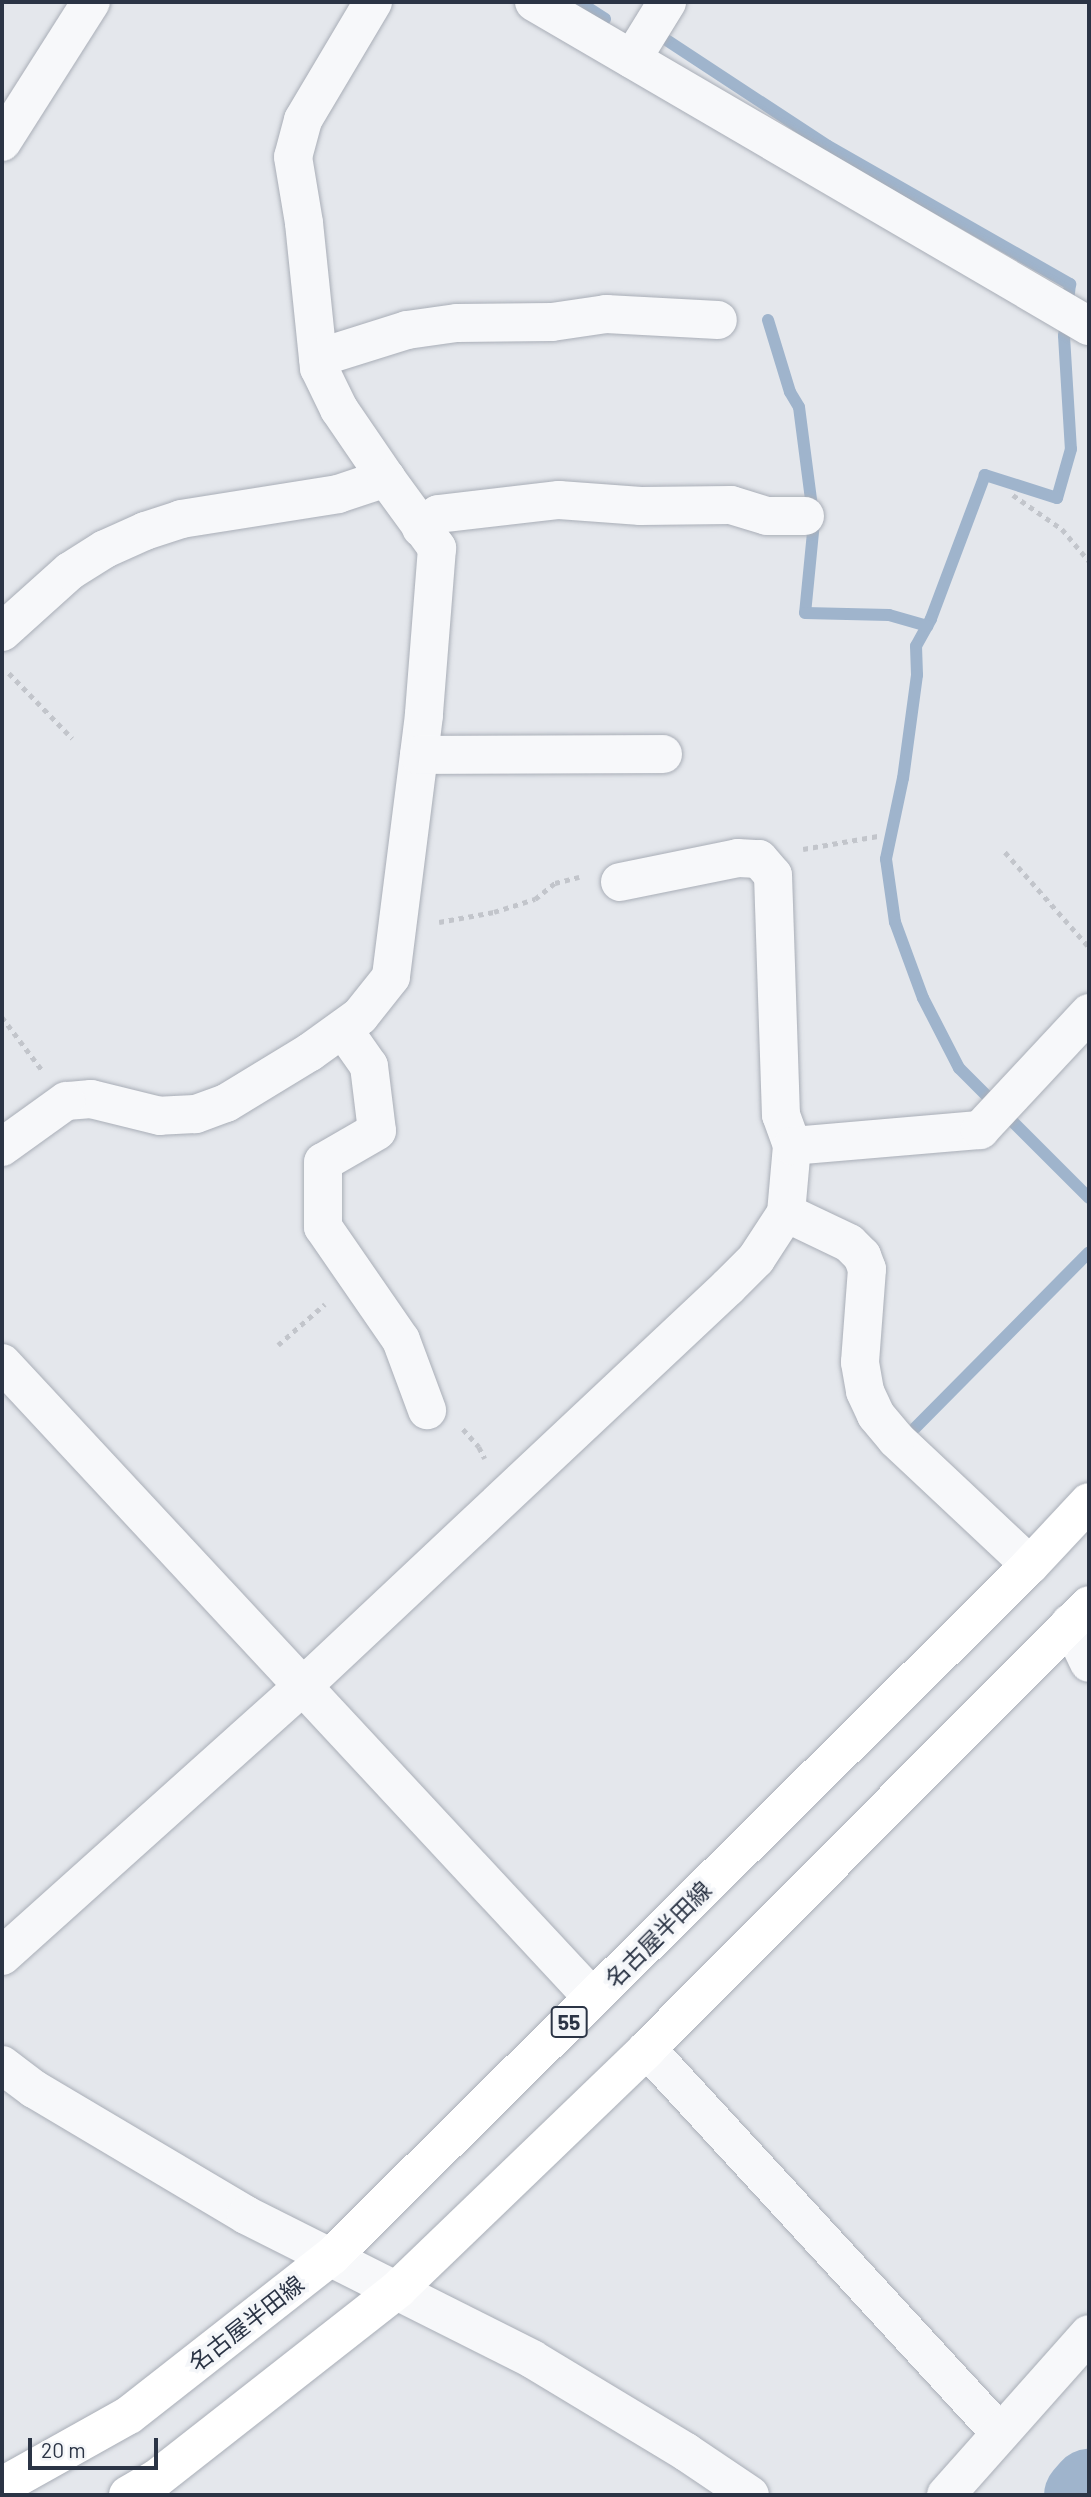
<!DOCTYPE html>
<html>
<head>
<meta charset="utf-8">
<style>
  body { margin:0 }
  #map { position:relative; width:1091px; height:2497px; overflow:hidden; background:#e4e7ec; font-family:Barlow,"Noto Sans JP",sans-serif }
  div>[style] { position:absolute }
  .stream>* { height:12px; margin:-6px; padding:0 6px; transform-origin:6px; border-radius:6px; background:#9fb4cc }
  .river>* { height:77px; margin:-38.5px; padding:0 38.5px; transform-origin:38.5px; border-radius:38.5px; background:#9fb4cc }
  .path>* { height:4.5px; margin-top:-2.25px; transform-origin:0; background:repeating-linear-gradient(90deg,#c2c5cb 0 5px,transparent 0 10px) }
  .roads { filter:drop-shadow(0 0 2px #a9aeb7) drop-shadow(0 0 2px #a9aeb7) }
  .minor>* { height:38px; margin:-19px; padding:0 19px; transform-origin:19px; border-radius:19px; background:#f7f8fa }
  .major>* { height:38px; margin:-19px; padding:0 19px; transform-origin:19px; border-radius:19px; background:#fff }
  span { translate:-50% -50%; white-space:nowrap; text-align:center; line-height:1.15; -webkit-text-stroke:7px #f4f6f9; paint-order:stroke }
  .shield-label span { padding:2px 5px; background:#f4f6f9; border:2px solid; border-radius:5px; -webkit-text-stroke-width:0 }
  .shield-label { font-size:21px; color:#2b3445; font-weight:700 }
  .street-label { font-size:23px; color:#2b3445 }
  .frame { position:absolute; inset:0; border:4px solid #2b3445; pointer-events:none }
  .scale { position:absolute; left:28px; top:2438px; width:130px; height:32px; box-sizing:border-box; border:4px solid #2b3445; border-top:0; padding-left:9px; font-size:21px; line-height:24px; white-space:nowrap; color:#2b3445; -webkit-text-stroke:5px #f4f6f9; paint-order:stroke }
</style>
</head>
<body>
<div id="map">
  <div class="stream">
    <i style="left:579px;top:2px;width:31px;rotate:33deg"></i>
    <i style="left:668px;top:41px;width:191px;rotate:33.3deg"></i>
    <i style="left:828px;top:146px;width:279px;rotate:29.7deg"></i>
    <i style="left:1070px;top:284px;width:52px;rotate:96.6deg"></i>
    <i style="left:1064px;top:336px;width:113px;rotate:86.5deg"></i>
    <i style="left:1071px;top:449px;width:51px;rotate:105.9deg"></i>
    <i style="left:1057px;top:498px;width:76px;rotate:-162.3deg"></i>
    <i style="left:985px;top:475px;width:154px;rotate:110.6deg"></i>
    <i style="left:931px;top:619px;width:31px;rotate:119deg"></i>
    <i style="left:916px;top:646px;width:29px;rotate:88deg"></i>
    <i style="left:917px;top:675px;width:104px;rotate:97.7deg"></i>
    <i style="left:903px;top:778px;width:83px;rotate:101.9deg"></i>
    <i style="left:886px;top:859px;width:64px;rotate:81.9deg"></i>
    <i style="left:895px;top:922px;width:81px;rotate:69.8deg"></i>
    <i style="left:923px;top:998px;width:79px;rotate:62.8deg"></i>
    <i style="left:959px;top:1068px;width:184px;rotate:45deg"></i>
    <i style="left:768px;top:320px;width:75px;rotate:73deg"></i>
    <i style="left:790px;top:392px;width:17px;rotate:59deg"></i>
    <i style="left:799px;top:407px;width:116px;rotate:82.6deg"></i>
    <i style="left:814px;top:522px;width:91px;rotate:95.6deg"></i>
    <i style="left:805px;top:613px;width:84px;rotate:1.4deg"></i>
    <i style="left:889px;top:615px;width:40px;rotate:16deg"></i>
    <i style="left:915px;top:1428px;width:247px;rotate:-45.3deg"></i>
  </div>
  <div class="river">
    <i style="left:1082px;top:2495px;width:11px;rotate:-49deg"></i>
  </div>
  <div class="path">
    <i style="left:1013px;top:495px;width:60px;rotate:34.8deg"></i>
    <i style="left:1062px;top:529px;width:42px;rotate:49.8deg"></i>
    <i style="left:9px;top:673px;width:91px;rotate:45.9deg"></i>
    <i style="left:803px;top:849px;width:76px;rotate:-9.8deg"></i>
    <i style="left:1005px;top:852px;width:127px;rotate:48.5deg"></i>
    <i style="left:439px;top:922px;width:56px;rotate:-10.3deg"></i>
    <i style="left:494px;top:912px;width:43px;rotate:-17.6deg"></i>
    <i style="left:535px;top:899px;width:26px;rotate:-39deg"></i>
    <i style="left:555px;top:883px;width:25px;rotate:-14deg"></i>
    <i style="left:2px;top:1017px;width:66px;rotate:53deg"></i>
    <i style="left:278px;top:1345px;width:62px;rotate:-41.1deg"></i>
    <i style="left:463px;top:1429px;width:24px;rotate:48deg"></i>
    <i style="left:479px;top:1447px;width:13px;rotate:63deg"></i>
  </div>
  <div class="roads">
    <div class="minor">
      <i style="left:373px;top:2px;width:137px;rotate:120.7deg"></i>
      <i style="left:303px;top:120px;width:38px;rotate:105deg"></i>
      <i style="left:293px;top:157px;width:67px;rotate:80.5deg"></i>
      <i style="left:304px;top:223px;width:146px;rotate:84.1deg"></i>
      <i style="left:319px;top:368px;width:46px;rotate:64deg"></i>
      <i style="left:339px;top:409px;width:83px;rotate:55.7deg"></i>
      <i style="left:534px;top:2px;width:643px;rotate:30.28deg"></i>
      <i style="left:632px;top:59px;width:67px;rotate:-58.4deg"></i>
      <i style="left:2px;top:142px;width:166px;rotate:-57.6deg"></i>
      <i style="left:318px;top:358px;width:93px;rotate:-17.5deg"></i>
      <i style="left:407px;top:330px;width:50px;rotate:-8deg"></i>
      <i style="left:457px;top:323px;width:95px;rotate:-0.6deg"></i>
      <i style="left:552px;top:322px;width:55px;rotate:-8.4deg"></i>
      <i style="left:606px;top:314px;width:112px;rotate:3.1deg"></i>
      <i style="left:421px;top:528px;width:22px;rotate:-39deg"></i>
      <i style="left:438px;top:514px;width:122px;rotate:-6.6deg"></i>
      <i style="left:559px;top:500px;width:82px;rotate:4.2deg"></i>
      <i style="left:641px;top:506px;width:90px;rotate:-0.6deg"></i>
      <i style="left:731px;top:505px;width:38px;rotate:17deg"></i>
      <i style="left:767px;top:516px;width:38px"></i>
      <i style="left:2px;top:632px;width:91px;rotate:-41.9deg"></i>
      <i style="left:70px;top:571px;width:41px;rotate:-32.2deg"></i>
      <i style="left:105px;top:549px;width:44px;rotate:-24.2deg"></i>
      <i style="left:145px;top:531px;width:38px;rotate:-18deg"></i>
      <i style="left:181px;top:519px;width:159px;rotate:-9deg"></i>
      <i style="left:338px;top:494px;width:51px;rotate:-18.4deg"></i>
      <i style="left:386px;top:478px;width:87px;rotate:53.9deg"></i>
      <i style="left:437px;top:548px;width:168px;rotate:94.5deg"></i>
      <i style="left:424px;top:715px;width:264px;rotate:97.2deg"></i>
      <i style="left:391px;top:977px;width:50px;rotate:128.5deg"></i>
      <i style="left:360px;top:1016px;width:62px;rotate:144.2deg"></i>
      <i style="left:310px;top:1052px;width:98px;rotate:148.7deg"></i>
      <i style="left:226px;top:1103px;width:33px;rotate:160deg"></i>
      <i style="left:195px;top:1114px;width:35px;rotate:177deg"></i>
      <i style="left:160px;top:1116px;width:71px;rotate:-166.2deg"></i>
      <i style="left:91px;top:1099px;width:25px;rotate:175deg"></i>
      <i style="left:66px;top:1101px;width:79px;rotate:144.3deg"></i>
      <i style="left:419px;top:755px;width:244px;rotate:-0.2deg"></i>
      <i style="left:620px;top:882px;width:120px;rotate:-11.5deg"></i>
      <i style="left:738px;top:858px;width:21px;rotate:3deg"></i>
      <i style="left:759px;top:859px;width:21px;rotate:49deg"></i>
      <i style="left:773px;top:875px;width:240px;rotate:88.1deg"></i>
      <i style="left:781px;top:1115px;width:33px;rotate:70deg"></i>
      <i style="left:343px;top:1029px;width:45px;rotate:54.9deg"></i>
      <i style="left:369px;top:1066px;width:65px;rotate:83deg"></i>
      <i style="left:377px;top:1131px;width:62px;rotate:150.1deg"></i>
      <i style="left:323px;top:1162px;width:65px;rotate:90deg"></i>
      <i style="left:323px;top:1227px;width:137px;rotate:55.4deg"></i>
      <i style="left:401px;top:1340px;width:75px;rotate:69.6deg"></i>
      <i style="left:2px;top:1363px;width:867px;rotate:47.06deg"></i>
      <i style="left:1030px;top:1565px;width:184px;rotate:-136.8deg"></i>
      <i style="left:896px;top:1439px;width:31px;rotate:-130deg"></i>
      <i style="left:876px;top:1415px;width:26px;rotate:-115deg"></i>
      <i style="left:865px;top:1391px;width:29px;rotate:-100deg"></i>
      <i style="left:860px;top:1362px;width:93px;rotate:-85.7deg"></i>
      <i style="left:867px;top:1269px;width:14px;rotate:-111deg"></i>
      <i style="left:862px;top:1256px;width:18px;rotate:-135deg"></i>
      <i style="left:849px;top:1243px;width:70px;rotate:-154.5deg"></i>
      <i style="left:786px;top:1213px;width:67px;rotate:-84.9deg"></i>
      <i style="left:792px;top:1146px;width:189px;rotate:-4.9deg"></i>
      <i style="left:980px;top:1130px;width:160px;rotate:-47deg"></i>
      <i style="left:1070px;top:1623px;width:44px;rotate:64.6deg"></i>
      <i style="left:2px;top:1956px;width:402px;rotate:-41.9deg"></i>
      <i style="left:301px;top:1688px;width:586px;rotate:-43.2deg"></i>
      <i style="left:728px;top:1287px;width:40px;rotate:-45deg"></i>
      <i style="left:756px;top:1259px;width:55px;rotate:-56.9deg"></i>
      <i style="left:647px;top:2049px;width:522px;rotate:47.41deg"></i>
      <i style="left:2px;top:2065px;width:40px;rotate:37deg"></i>
      <i style="left:34px;top:2089px;width:247px;rotate:30.7deg"></i>
      <i style="left:246px;top:2215px;width:320px;rotate:26.7deg"></i>
      <i style="left:532px;top:2359px;width:180px;rotate:31.1deg"></i>
      <i style="left:686px;top:2452px;width:77px;rotate:33.9deg"></i>
      <i style="left:946px;top:2495px;width:215px;rotate:-48.4deg"></i>
    </div>
    <div class="major">
      <i style="left:2px;top:2486px;width:145px;rotate:-29.2deg"></i>
      <i style="left:129px;top:2415px;width:258px;rotate:-38.1deg"></i>
      <i style="left:332px;top:2256px;width:982px;rotate:-44.71deg"></i>
      <i style="left:1030px;top:1565px;width:86px;rotate:-46.9deg"></i>
      <i style="left:128px;top:2495px;width:32px;rotate:-30deg"></i>
      <i style="left:156px;top:2479px;width:308px;rotate:-38.1deg"></i>
      <i style="left:398px;top:2289px;width:346px;rotate:-43.9deg"></i>
      <i style="left:647px;top:2049px;width:626px;rotate:-45.13deg"></i>
    </div>
  </div>
  <div class="shield-label">
    <span style="left:569px;top:2022px">55</span>
  </div>
  <div class="street-label">
    <span style="left:658px;top:1934px;rotate:-45deg">名古屋半田線</span>
    <span style="left:246px;top:2323px;rotate:-38deg">名古屋半田線</span>
  </div>
  <div class="frame"></div>
  <div class="scale">20 m</div>
</div>
</body>
</html>
